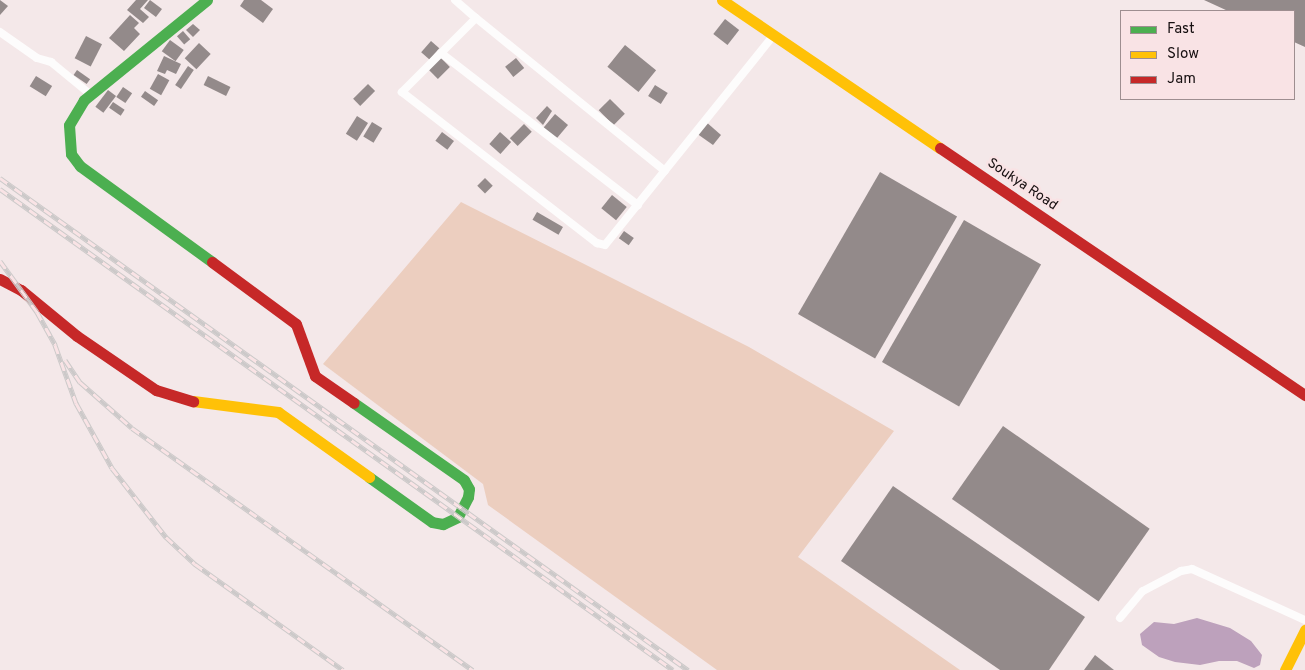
<!DOCTYPE html>
<html>
<head>
<meta charset="utf-8">
<style>
  body { margin:0 }
  #map { position:relative; width:1305px; height:670px; overflow:hidden; background:#f4e8e9; font-family:Overpass,sans-serif }
  div>[style] { position:absolute }
  .green>* { inset:0; background:#eccebf }
  .water>* { inset:0; background:#bda1bc }
  .building>* { inset:0; background:#938a8a; transform-origin:0 0 }
  .street>* { height:8px; margin:-4px; padding:0 4px; transform-origin:4px; border-radius:4px; background:#fdfcfc }
  .fast>* { height:11px; margin:-5.5px; padding:0 5.5px; transform-origin:5.5px; border-radius:5.5px; background:#4caf50 }
  .slow>* { height:11px; margin:-5.5px; padding:0 5.5px; transform-origin:5.5px; border-radius:5.5px; background:#ffc107 }
  .jam>* { height:11px; margin:-5.5px; padding:0 5.5px; transform-origin:5.5px; border-radius:5.5px; background:#c62828 }
  .rail>* { height:5px; margin-top:-2.5px; transform-origin:0; background:repeating-linear-gradient(90deg,#f9e3e5 0 9px,#ccc9c9 0 18px); box-sizing:border-box; border-block:1px solid #ccc9c9 }
  span { translate:-50% -50%; white-space:nowrap; text-align:center; line-height:1.15; -webkit-text-stroke:5px #f9e3e5; paint-order:stroke }
  .street-label { font-size:14px; color:#160f10 }
  .legend { position:absolute; left:1120px; top:10px; width:175px; height:90px; box-sizing:border-box; background:#f9e3e5; border:1px solid #9e8e90; margin:0; padding:6px 9px; list-style:none; font-size:15px; color:#160f10 }
  .legend li { display:flex; align-items:center; gap:10px; height:25px }
  .legend b { width:25px; border:1px solid #9e8e90 }
</style>
</head>
<body>
<div id="map">
  <div class="green">
    <i style="clip-path:polygon(461px 202px,749px 347px,894px 431px,798px 557px,960px 670px,717px 670px,488px 505px,483px 484px,323px 364px)"></i>
  </div>
  <div class="water">
    <i style="clip-path:polygon(1197px 618px,1230px 628px,1251px 641px,1262px 655px,1260px 665px,1254px 668px,1237px 661px,1219px 661px,1200px 665px,1175px 662px,1159px 657px,1142px 645px,1140px 634px,1154px 622px,1174px 624px)"></i>
  </div>
  <div class="building">
    <i style="clip-path:polygon(0 0,8px 6px,0 15px)"></i>
    <i style="clip-path:polygon(136px 0,148px 0,140px 9px,149px 17px,143px 23px,127px 10px)"></i>
    <i style="left:150px;top:0;width:15px;height:10px;rotate:37deg"></i>
    <i style="clip-path:polygon(244px 0,261px 0,273px 9px,263px 23px,240px 6px)"></i>
    <i style="clip-path:polygon(1204px 0,1305px 0,1305px 47px,1294px 42px,1294px 11px,1228px 11px)"></i>
    <i style="clip-path:polygon(130px 15px,139px 23px,134px 28px,140px 34px,124px 51px,109px 38px)"></i>
    <i style="left:725px;top:19px;width:18px;height:19px;rotate:38deg"></i>
    <i style="clip-path:polygon(193px 24px,200px 30px,193px 37px,186px 30px)"></i>
    <i style="left:183px;top:31px;width:11px;height:8px;rotate:49deg"></i>
    <i style="left:86px;top:36px;width:18px;height:25px;rotate:27deg"></i>
    <i style="left:170px;top:40px;width:17px;height:14px;rotate:36deg"></i>
    <i style="left:431px;top:41px;width:11px;height:15px;rotate:41deg"></i>
    <i style="left:199px;top:43px;width:16px;height:21px;rotate:43deg"></i>
    <i style="left:625px;top:45px;width:40px;height:28px;rotate:39deg"></i>
    <i style="clip-path:polygon(164px 56px,181px 64px,176px 74px,167px 70px,165px 74px,157px 71px)"></i>
    <i style="left:440px;top:57px;width:14px;height:17px;rotate:45deg"></i>
    <i style="left:516px;top:58px;width:13px;height:14px;rotate:51deg"></i>
    <i style="left:188px;top:66px;width:7px;height:23px;rotate:34deg"></i>
    <i style="left:77px;top:70px;width:16px;height:6px;rotate:35deg"></i>
    <i style="left:158px;top:74px;width:13px;height:17px;rotate:29deg"></i>
    <i style="left:36px;top:76px;width:19px;height:12px;rotate:32deg"></i>
    <i style="left:208px;top:76px;width:25px;height:10px;rotate:26deg"></i>
    <i style="left:368px;top:84px;width:10px;height:21px;rotate:45deg"></i>
    <i style="left:655px;top:85px;width:15px;height:13px;rotate:32deg"></i>
    <i style="left:123px;top:87px;width:11px;height:12px;rotate:34deg"></i>
    <i style="left:108px;top:90px;width:10px;height:21px;rotate:37deg"></i>
    <i style="left:145px;top:91px;width:16px;height:7px;rotate:35deg"></i>
    <i style="left:610px;top:99px;width:21px;height:16px;rotate:45deg"></i>
    <i style="left:113px;top:102px;width:14px;height:7px;rotate:34deg"></i>
    <i style="clip-path:polygon(547px 106px,552px 111px,543px 125px,536px 118px)"></i>
    <i style="left:555px;top:114px;width:17px;height:20px;rotate:40deg"></i>
    <i style="left:357px;top:116px;width:13px;height:21px;rotate:32deg"></i>
    <i style="clip-path:polygon(705px 121px,721px 135px,713px 145px,696px 133px)"></i>
    <i style="left:372px;top:122px;width:12px;height:17px;rotate:31deg"></i>
    <i style="left:524px;top:124px;width:11px;height:20px;rotate:45deg"></i>
    <i style="left:442px;top:132px;width:15px;height:11px;rotate:37deg"></i>
    <i style="left:500px;top:132px;width:15px;height:16px;rotate:42deg"></i>
    <i style="left:880px;top:172px;width:89px;height:164px;rotate:30deg"></i>
    <i style="left:485px;top:178px;width:11px;height:11px;rotate:45deg"></i>
    <i style="left:612px;top:195px;width:19px;height:17px;rotate:39deg"></i>
    <i style="left:537px;top:212px;width:30px;height:9px;rotate:30deg"></i>
    <i style="left:964px;top:220px;width:89px;height:164px;rotate:30deg"></i>
    <i style="left:624px;top:231px;width:12px;height:9px;rotate:35deg"></i>
    <i style="left:1003px;top:426px;width:179px;height:89px;rotate:35deg"></i>
    <i style="clip-path:polygon(893px 486px,1085px 617px,1049px 670px,1000px 670px,841px 561px)"></i>
    <i style="clip-path:polygon(1095px 655px,1114px 670px,1084px 670px)"></i>
  </div>
  <div class="street">
    <i style="left:455px;top:0;width:28px;rotate:41deg"></i>
    <i style="left:476px;top:18px;width:105px;rotate:135deg"></i>
    <i style="left:402px;top:92px;width:247px;rotate:37.8deg"></i>
    <i style="left:597px;top:243px;width:8px;rotate:14deg"></i>
    <i style="left:605px;top:245px;width:270px;rotate:-51.2deg"></i>
    <i style="left:476px;top:18px;width:243px;rotate:39deg"></i>
    <i style="left:0;top:32px;width:45px;rotate:35.1deg"></i>
    <i style="left:37px;top:58px;width:15px;rotate:16deg"></i>
    <i style="left:51px;top:62px;width:50px;rotate:39.4deg"></i>
    <i style="left:441px;top:53px;width:249px;rotate:37.7deg"></i>
    <i style="left:1120px;top:618px;width:35px;rotate:-50deg"></i>
    <i style="left:1143px;top:591px;width:43px;rotate:-27.8deg"></i>
    <i style="left:1181px;top:571px;width:11px;rotate:-10deg"></i>
    <i style="left:1192px;top:569px;width:124px;rotate:24.3deg"></i>
  </div>
  <div class="fast">
    <i style="left:207px;top:0;width:159px;rotate:140.9deg"></i>
    <i style="left:84px;top:100px;width:29px;rotate:121deg"></i>
    <i style="left:69px;top:125px;width:29px;rotate:86deg"></i>
    <i style="left:71px;top:154px;width:15px;rotate:53deg"></i>
    <i style="left:80px;top:166px;width:163px;rotate:36deg"></i>
    <i style="left:354px;top:403px;width:134px;rotate:35deg"></i>
    <i style="left:464px;top:480px;width:10px;rotate:61deg"></i>
    <i style="left:469px;top:489px;width:8px;rotate:97deg"></i>
    <i style="left:468px;top:497px;width:22px;rotate:117deg"></i>
    <i style="left:458px;top:517px;width:17px;rotate:155deg"></i>
    <i style="left:443px;top:524px;width:11px;rotate:-170deg"></i>
    <i style="left:432px;top:522px;width:77px;rotate:-144.5deg"></i>
  </div>
  <div class="slow">
    <i style="left:722px;top:0;width:263px;rotate:34.2deg"></i>
    <i style="left:193px;top:401px;width:86px;rotate:7.4deg"></i>
    <i style="left:278px;top:412px;width:112px;rotate:35.5deg"></i>
    <i style="left:1285px;top:670px;width:45px;rotate:-63.4deg"></i>
  </div>
  <div class="jam">
    <i style="left:940px;top:148px;width:441px;rotate:34.1deg"></i>
    <i style="left:212px;top:262px;width:104px;rotate:36.4deg"></i>
    <i style="left:296px;top:324px;width:55px;rotate:69.9deg"></i>
    <i style="left:315px;top:376px;width:47px;rotate:34.7deg"></i>
    <i style="left:0;top:279px;width:24px;rotate:28deg"></i>
    <i style="left:21px;top:290px;width:72px;rotate:39.4deg"></i>
    <i style="left:77px;top:336px;width:96px;rotate:34.4deg"></i>
    <i style="left:156px;top:390px;width:39px;rotate:17deg"></i>
  </div>
  <div class="rail">
    <i style="left:0;top:178px;width:846px;rotate:35.57deg"></i>
    <i style="left:0;top:189px;width:827px;rotate:35.55deg"></i>
    <i style="left:0;top:261px;width:63px;rotate:54deg"></i>
    <i style="left:37px;top:312px;width:38px;rotate:61deg"></i>
    <i style="left:55px;top:345px;width:62px;rotate:70.1deg"></i>
    <i style="left:76px;top:403px;width:74px;rotate:61deg"></i>
    <i style="left:112px;top:468px;width:88px;rotate:52deg"></i>
    <i style="left:166px;top:537px;width:40px;rotate:43deg"></i>
    <i style="left:195px;top:564px;width:182px;rotate:35.6deg"></i>
    <i style="left:65px;top:360px;width:27px;rotate:56deg"></i>
    <i style="left:80px;top:382px;width:69px;rotate:41.5deg"></i>
    <i style="left:132px;top:428px;width:418px;rotate:35.4deg"></i>
  </div>
  <div class="street-label">
    <span style="left:1022px;top:185px;rotate:34deg">Soukya Road</span>
  </div>
  <ul class="legend">
  <li><b style="height:6px;background:#4caf50"></b>Fast</li>
  <li><b style="height:6px;background:#ffc107"></b>Slow</li>
  <li><b style="height:6px;background:#c62828"></b>Jam</li>
  </ul>
</div>
</body>
</html>
